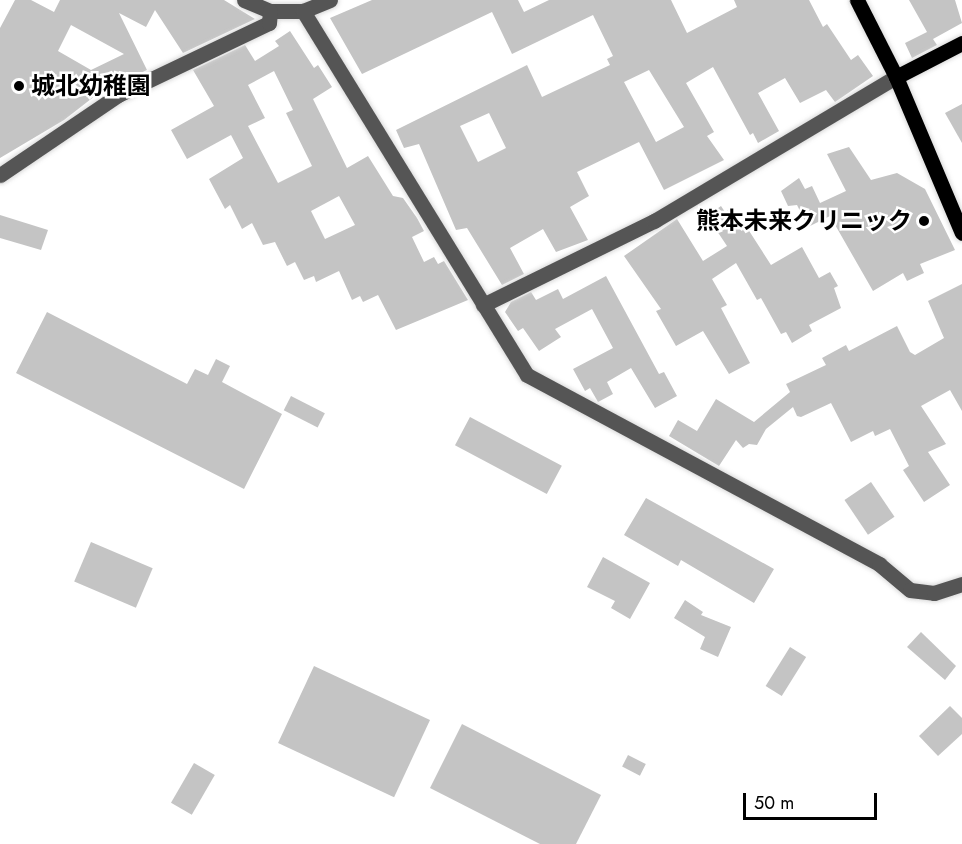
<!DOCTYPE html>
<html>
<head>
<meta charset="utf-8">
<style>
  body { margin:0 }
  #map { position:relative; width:962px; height:844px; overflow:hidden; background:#fff; font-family:Jost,"Noto Sans JP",sans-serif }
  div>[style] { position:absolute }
  .building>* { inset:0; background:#c4c4c4; transform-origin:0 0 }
  .roads { filter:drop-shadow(0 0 2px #dbdbdb) drop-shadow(0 0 2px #dbdbdb) }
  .minor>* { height:15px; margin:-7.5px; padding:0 7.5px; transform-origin:7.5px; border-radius:7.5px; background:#555 }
  .major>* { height:15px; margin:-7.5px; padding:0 7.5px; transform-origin:7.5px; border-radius:7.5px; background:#000 }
  .dots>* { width:16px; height:16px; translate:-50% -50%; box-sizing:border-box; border:3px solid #fff; border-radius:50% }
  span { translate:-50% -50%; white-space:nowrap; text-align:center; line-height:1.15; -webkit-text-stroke:5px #fff; paint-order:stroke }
  .poi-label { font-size:24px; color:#000; font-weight:700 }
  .left { translate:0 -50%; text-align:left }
  .right { translate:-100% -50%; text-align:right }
  .scale { position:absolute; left:743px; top:793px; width:134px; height:27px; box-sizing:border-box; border:3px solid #000; border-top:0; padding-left:8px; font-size:18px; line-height:21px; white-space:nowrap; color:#000; -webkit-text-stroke:4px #fff; paint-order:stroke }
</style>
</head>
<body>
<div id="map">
  <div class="building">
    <i style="clip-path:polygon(evenodd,15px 0,31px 0,54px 12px,60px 0,224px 0,255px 19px,183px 53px,155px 10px,146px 27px,119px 13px,147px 70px,100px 92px,64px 120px,0 158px,0 28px,15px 0,71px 25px,124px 54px,91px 70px,58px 51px,71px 25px)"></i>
    <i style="clip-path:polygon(evenodd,372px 0,518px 0,524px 12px,549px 0,671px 0,687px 33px,737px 7px,734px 0,809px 0,823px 27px,827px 24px,851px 60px,858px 55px,873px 76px,835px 102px,826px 90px,800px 103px,785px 78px,758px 93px,779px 131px,758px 143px,753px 133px,750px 135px,713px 67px,686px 83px,714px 132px,707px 136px,724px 160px,664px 190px,639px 142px,577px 172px,589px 196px,570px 207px,588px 240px,556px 252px,543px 229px,510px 248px,524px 274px,502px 285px,467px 228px,456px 230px,419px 144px,404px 148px,396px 130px,527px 65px,542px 97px,610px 65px,607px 59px,613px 56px,593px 15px,512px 54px,492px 12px,362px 74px,330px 18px,372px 0,649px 70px,684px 127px,656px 142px,624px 82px,649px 70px,372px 0,489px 113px,506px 148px,478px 162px,460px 126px,489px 113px)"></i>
    <i style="clip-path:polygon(909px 0,955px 0,962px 23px,933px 39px,937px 45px,912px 58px,905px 43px,927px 32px)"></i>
    <i style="clip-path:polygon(evenodd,290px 31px,314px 68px,318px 65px,332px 87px,313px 99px,347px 168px,368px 156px,393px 196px,403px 198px,417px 218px,424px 231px,412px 237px,424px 262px,434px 257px,438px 264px,444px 261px,468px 300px,396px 330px,378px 295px,363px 302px,360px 296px,352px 300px,339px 271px,316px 282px,314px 276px,304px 280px,295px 262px,287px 266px,275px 242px,263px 245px,252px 223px,242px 229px,230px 205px,225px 209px,209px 179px,243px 158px,231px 135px,187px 159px,171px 130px,214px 106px,193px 70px,245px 45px,255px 61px,279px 46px,275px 41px,290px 31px,274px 71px,293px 110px,286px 113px,312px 166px,278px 183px,248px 126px,265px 118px,248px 85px,274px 71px,290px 31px,339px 196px,355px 225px,325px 239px,311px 211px,339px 196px)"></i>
    <i style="clip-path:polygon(962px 104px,962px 143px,945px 113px)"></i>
    <i style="clip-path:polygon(849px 147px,871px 180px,897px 173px,925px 189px,955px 250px,920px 264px,924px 273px,907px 281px,903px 273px,873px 291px,830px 216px,808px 227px,797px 205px,788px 206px,781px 191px,799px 178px,805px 189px,812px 186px,820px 203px,846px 191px,827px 154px)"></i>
    <i style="clip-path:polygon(721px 206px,725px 212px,730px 209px,741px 225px,744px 223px,771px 265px,802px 247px,819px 278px,830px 272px,838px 286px,834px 288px,841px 308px,809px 325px,812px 331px,792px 343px,786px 332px,781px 334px,761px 298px,757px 300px,736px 263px,712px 279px,727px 305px,721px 308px,750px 363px,729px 374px,703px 331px,676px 346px,656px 311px,661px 309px,624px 256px,677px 219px,703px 261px,727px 246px,707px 216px)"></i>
    <i style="clip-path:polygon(0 215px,48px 230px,41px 250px,0 238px)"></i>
    <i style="clip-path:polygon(606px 276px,659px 374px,664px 372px,677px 396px,655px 408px,631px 368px,607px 382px,613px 394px,598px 402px,590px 388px,585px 391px,573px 369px,613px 348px,592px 309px,555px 329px,561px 337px,539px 351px,523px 328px,518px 331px,505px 312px,511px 302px,531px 292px,536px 300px,558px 289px,563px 299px)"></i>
    <i style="clip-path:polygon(962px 284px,962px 411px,950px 390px,921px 406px,946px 444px,928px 452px,950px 485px,924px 502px,903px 470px,909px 466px,890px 429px,875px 436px,873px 431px,851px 442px,831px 403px,801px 417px,797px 416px,793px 407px,766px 429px,757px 445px,749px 444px,743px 448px,736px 440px,719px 466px,669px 436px,678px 420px,697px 431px,716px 399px,754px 422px,790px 392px,786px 384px,826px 365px,822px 358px,846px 345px,849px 351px,897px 326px,910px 352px,915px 355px,944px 338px,928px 301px)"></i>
    <i style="clip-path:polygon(47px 312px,187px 384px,195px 369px,208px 375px,216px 359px,230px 366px,222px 382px,282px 414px,244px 489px,16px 373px)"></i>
    <i style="left:291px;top:396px;width:38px;height:16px;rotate:27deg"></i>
    <i style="left:470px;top:417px;width:104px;height:32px;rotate:28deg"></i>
    <i style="left:871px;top:482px;width:42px;height:32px;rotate:56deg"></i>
    <i style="clip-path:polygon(646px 498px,774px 569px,754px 603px,681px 560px,678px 566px,624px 535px)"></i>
    <i style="left:91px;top:542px;width:67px;height:43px;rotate:23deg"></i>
    <i style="clip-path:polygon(603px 557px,650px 583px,630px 619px,611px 608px,615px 601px,587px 587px)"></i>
    <i style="clip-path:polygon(685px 600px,703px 612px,701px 615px,731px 627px,718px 657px,700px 649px,705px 637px,674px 618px)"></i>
    <i style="clip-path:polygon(921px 632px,956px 666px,945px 680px,907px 647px)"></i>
    <i style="left:790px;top:647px;width:19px;height:46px;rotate:32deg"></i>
    <i style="left:314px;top:666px;width:128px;height:85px;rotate:25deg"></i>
    <i style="clip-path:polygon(950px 706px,962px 718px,962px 734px,938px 756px,919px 736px)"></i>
    <i style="clip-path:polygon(462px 724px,601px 795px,576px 844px,540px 844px,430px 788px)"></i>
    <i style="left:628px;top:755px;width:20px;height:13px;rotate:27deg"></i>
    <i style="left:194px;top:763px;width:24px;height:46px;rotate:30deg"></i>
  </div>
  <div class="roads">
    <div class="minor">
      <i style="left:244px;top:0;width:28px;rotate:23deg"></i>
      <i style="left:270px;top:11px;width:33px"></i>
      <i style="left:303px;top:11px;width:29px;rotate:-22deg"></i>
      <i style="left:303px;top:11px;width:427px;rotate:58.4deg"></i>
      <i style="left:527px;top:375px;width:400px;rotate:28.2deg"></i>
      <i style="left:879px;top:564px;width:40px;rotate:40deg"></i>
      <i style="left:910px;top:590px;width:24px;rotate:7deg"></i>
      <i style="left:934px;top:593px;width:29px;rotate:-18deg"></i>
      <i style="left:0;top:175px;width:143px;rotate:-34.1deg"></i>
      <i style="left:118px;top:95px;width:167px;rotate:-25.5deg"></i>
      <i style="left:269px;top:23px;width:12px;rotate:-85deg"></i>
      <i style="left:483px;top:305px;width:191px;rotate:-26.2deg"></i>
      <i style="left:654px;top:221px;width:282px;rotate:-30.8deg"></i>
    </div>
    <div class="major">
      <i style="left:857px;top:0;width:86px;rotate:63.1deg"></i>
      <i style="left:896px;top:77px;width:169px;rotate:67.1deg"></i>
      <i style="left:896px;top:77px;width:74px;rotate:-27.3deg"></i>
    </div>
  </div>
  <div class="dots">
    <i style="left:19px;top:86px;background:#000"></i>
    <i style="left:924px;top:221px;background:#000"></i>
  </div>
  <div class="poi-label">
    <span class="left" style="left:31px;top:86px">城北幼稚園</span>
    <span class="right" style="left:912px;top:221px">熊本未来クリニック</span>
  </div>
  <div class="scale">50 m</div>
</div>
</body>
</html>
